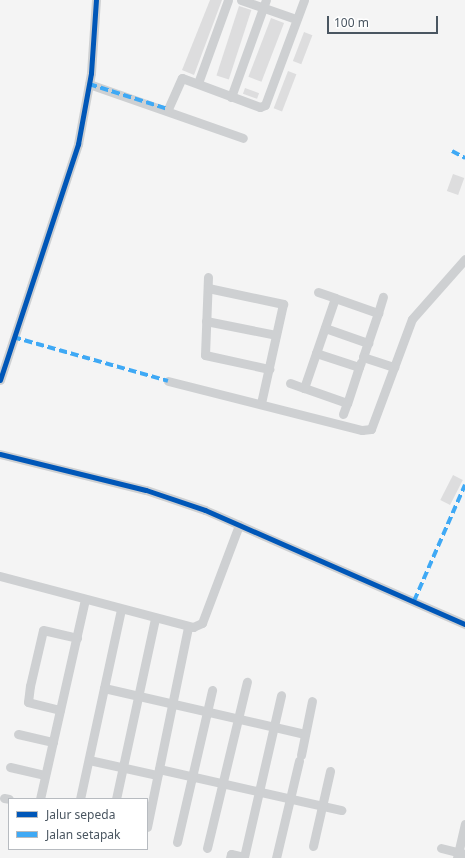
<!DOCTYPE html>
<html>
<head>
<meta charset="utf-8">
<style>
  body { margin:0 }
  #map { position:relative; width:465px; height:858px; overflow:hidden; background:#f4f4f4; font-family:"Noto Sans",sans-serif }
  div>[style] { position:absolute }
  .building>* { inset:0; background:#ddddde; transform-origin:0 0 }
  .minor>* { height:9px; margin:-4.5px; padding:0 4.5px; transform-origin:4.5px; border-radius:4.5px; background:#ced0d2 }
  .quiet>* { height:4px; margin-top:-2px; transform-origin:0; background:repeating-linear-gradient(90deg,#3fa9f5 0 8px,transparent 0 12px) }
  .cycleway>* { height:5px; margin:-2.5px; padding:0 2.5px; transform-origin:2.5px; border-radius:2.5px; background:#0057b8 }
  span { translate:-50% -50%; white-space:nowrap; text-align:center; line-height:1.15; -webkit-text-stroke:3px #fff; paint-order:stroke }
  .legend { position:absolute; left:8px; top:798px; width:140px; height:52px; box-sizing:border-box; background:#fff; border:1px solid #b7bbc0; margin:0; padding:5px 7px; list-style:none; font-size:12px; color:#4a5661 }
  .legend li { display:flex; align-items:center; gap:8px; height:20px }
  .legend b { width:20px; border:1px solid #b7bbc0 }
  .scale { position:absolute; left:327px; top:16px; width:111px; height:18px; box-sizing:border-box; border:2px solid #4a5661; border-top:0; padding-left:5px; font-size:12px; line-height:14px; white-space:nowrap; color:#4a5661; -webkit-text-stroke:3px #fff; paint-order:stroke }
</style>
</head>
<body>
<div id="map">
  <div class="building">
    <i style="clip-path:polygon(210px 0,222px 0,194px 75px,182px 70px)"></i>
    <i style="left:239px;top:6px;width:13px;height:73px;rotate:18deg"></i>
    <i style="left:271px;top:18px;width:14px;height:63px;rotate:21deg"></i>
    <i style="left:304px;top:32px;width:9px;height:31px;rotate:21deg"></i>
    <i style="left:288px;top:71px;width:9px;height:40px;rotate:21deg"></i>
    <i style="left:245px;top:88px;width:15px;height:6px;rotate:20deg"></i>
    <i style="left:453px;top:174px;width:12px;height:18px;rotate:20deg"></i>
    <i style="left:453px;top:475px;width:11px;height:28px;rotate:27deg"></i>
  </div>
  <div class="minor">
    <i style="left:241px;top:0;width:58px;rotate:19.1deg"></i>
    <i style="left:198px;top:83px;width:88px;rotate:-70.1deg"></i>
    <i style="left:89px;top:84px;width:163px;rotate:19.3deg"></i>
    <i style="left:231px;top:97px;width:103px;rotate:-70.2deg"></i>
    <i style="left:168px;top:109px;width:34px;rotate:-66deg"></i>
    <i style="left:182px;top:78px;width:83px;rotate:20.4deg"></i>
    <i style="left:260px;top:107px;width:5px;rotate:-22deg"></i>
    <i style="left:265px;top:105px;width:112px;rotate:-69.6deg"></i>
    <i style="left:208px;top:277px;width:78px;rotate:92.2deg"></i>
    <i style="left:205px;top:355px;width:66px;rotate:12.3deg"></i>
    <i style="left:208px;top:288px;width:77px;rotate:12deg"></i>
    <i style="left:283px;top:304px;width:101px;rotate:102.5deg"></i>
    <i style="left:318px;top:292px;width:18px;rotate:19deg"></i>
    <i style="left:378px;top:313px;width:17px;rotate:-73deg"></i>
    <i style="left:206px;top:321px;width:71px;rotate:11.3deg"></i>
    <i style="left:325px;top:328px;width:46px;rotate:19.2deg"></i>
    <i style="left:316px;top:353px;width:45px;rotate:18deg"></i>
    <i style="left:359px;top:367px;width:5px;rotate:-68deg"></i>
    <i style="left:359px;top:367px;width:38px;rotate:108deg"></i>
    <i style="left:347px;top:403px;width:46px;rotate:-160.8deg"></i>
    <i style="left:304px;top:388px;width:95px;rotate:-71deg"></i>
    <i style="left:335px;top:298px;width:46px;rotate:19.2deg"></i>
    <i style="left:378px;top:313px;width:46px;rotate:108.8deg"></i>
    <i style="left:363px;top:357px;width:33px;rotate:18deg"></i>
    <i style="left:0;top:380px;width:249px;rotate:-71.7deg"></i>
    <i style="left:78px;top:144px;width:72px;rotate:-79.6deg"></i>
    <i style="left:91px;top:73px;width:73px;rotate:-86.1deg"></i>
    <i style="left:168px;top:381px;width:200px;rotate:14.2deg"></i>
    <i style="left:362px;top:430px;width:9px;rotate:-6deg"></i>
    <i style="left:371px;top:429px;width:117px;rotate:-69.6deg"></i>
    <i style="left:412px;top:319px;width:80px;rotate:-48.5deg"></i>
    <i style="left:290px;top:383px;width:15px;rotate:20deg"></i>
    <i style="left:343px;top:414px;width:12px;rotate:-70deg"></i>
    <i style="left:0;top:454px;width:150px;rotate:13.9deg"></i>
    <i style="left:146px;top:490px;width:62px;rotate:18.7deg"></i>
    <i style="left:205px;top:510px;width:284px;rotate:23.7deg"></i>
    <i style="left:0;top:576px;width:200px;rotate:14.8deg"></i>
    <i style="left:193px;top:627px;width:10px;rotate:-24deg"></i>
    <i style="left:202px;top:623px;width:105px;rotate:-69.3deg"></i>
    <i style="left:104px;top:688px;width:206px;rotate:12.9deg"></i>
    <i style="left:60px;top:710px;width:33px;rotate:-166deg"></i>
    <i style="left:28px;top:702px;width:16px;rotate:-83deg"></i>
    <i style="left:30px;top:686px;width:57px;rotate:-76.9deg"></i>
    <i style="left:43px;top:630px;width:35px;rotate:13deg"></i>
    <i style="left:18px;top:734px;width:36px;rotate:13deg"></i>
    <i style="left:301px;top:755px;width:55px;rotate:-78.5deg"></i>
    <i style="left:89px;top:760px;width:70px;rotate:12.4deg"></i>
    <i style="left:10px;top:767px;width:36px;rotate:13deg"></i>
    <i style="left:159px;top:769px;width:187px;rotate:12.7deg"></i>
    <i style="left:4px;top:798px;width:5px;rotate:11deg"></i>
    <i style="left:40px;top:799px;width:205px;rotate:-77.3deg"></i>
    <i style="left:80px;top:799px;width:194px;rotate:-77.8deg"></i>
    <i style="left:116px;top:799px;width:184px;rotate:-77.8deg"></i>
    <i style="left:147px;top:827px;width:204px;rotate:-78.4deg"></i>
    <i style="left:177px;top:842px;width:156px;rotate:-77deg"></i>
    <i style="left:313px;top:846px;width:77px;rotate:-77.2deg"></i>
    <i style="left:207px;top:848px;width:171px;rotate:-76.5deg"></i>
    <i style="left:441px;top:848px;width:25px;rotate:14deg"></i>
    <i style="left:230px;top:858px;width:4px;rotate:-76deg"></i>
    <i style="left:231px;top:854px;width:13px;rotate:13deg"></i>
    <i style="left:244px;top:857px;width:166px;rotate:-77.1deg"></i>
    <i style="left:276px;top:858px;width:100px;rotate:-76.7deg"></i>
    <i style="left:457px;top:858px;width:35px;rotate:-77deg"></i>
  </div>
  <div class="quiet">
    <i style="left:89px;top:84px;width:83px;rotate:17.6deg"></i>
    <i style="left:452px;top:151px;width:15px;rotate:28deg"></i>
    <i style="left:13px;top:337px;width:161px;rotate:15.8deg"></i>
    <i style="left:414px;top:601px;width:127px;rotate:-66.3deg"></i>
  </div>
  <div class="cycleway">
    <i style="left:0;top:380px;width:249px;rotate:-71.7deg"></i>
    <i style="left:78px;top:144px;width:72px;rotate:-79.6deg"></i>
    <i style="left:91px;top:73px;width:73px;rotate:-86.1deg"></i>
    <i style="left:0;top:454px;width:150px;rotate:13.9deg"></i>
    <i style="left:146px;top:490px;width:62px;rotate:18.7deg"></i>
    <i style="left:205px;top:510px;width:284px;rotate:23.7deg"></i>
  </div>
  <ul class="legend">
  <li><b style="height:5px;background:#0057b8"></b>Jalur sepeda</li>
  <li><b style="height:5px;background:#3fa9f5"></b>Jalan setapak</li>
  </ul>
  <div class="scale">100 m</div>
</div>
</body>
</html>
